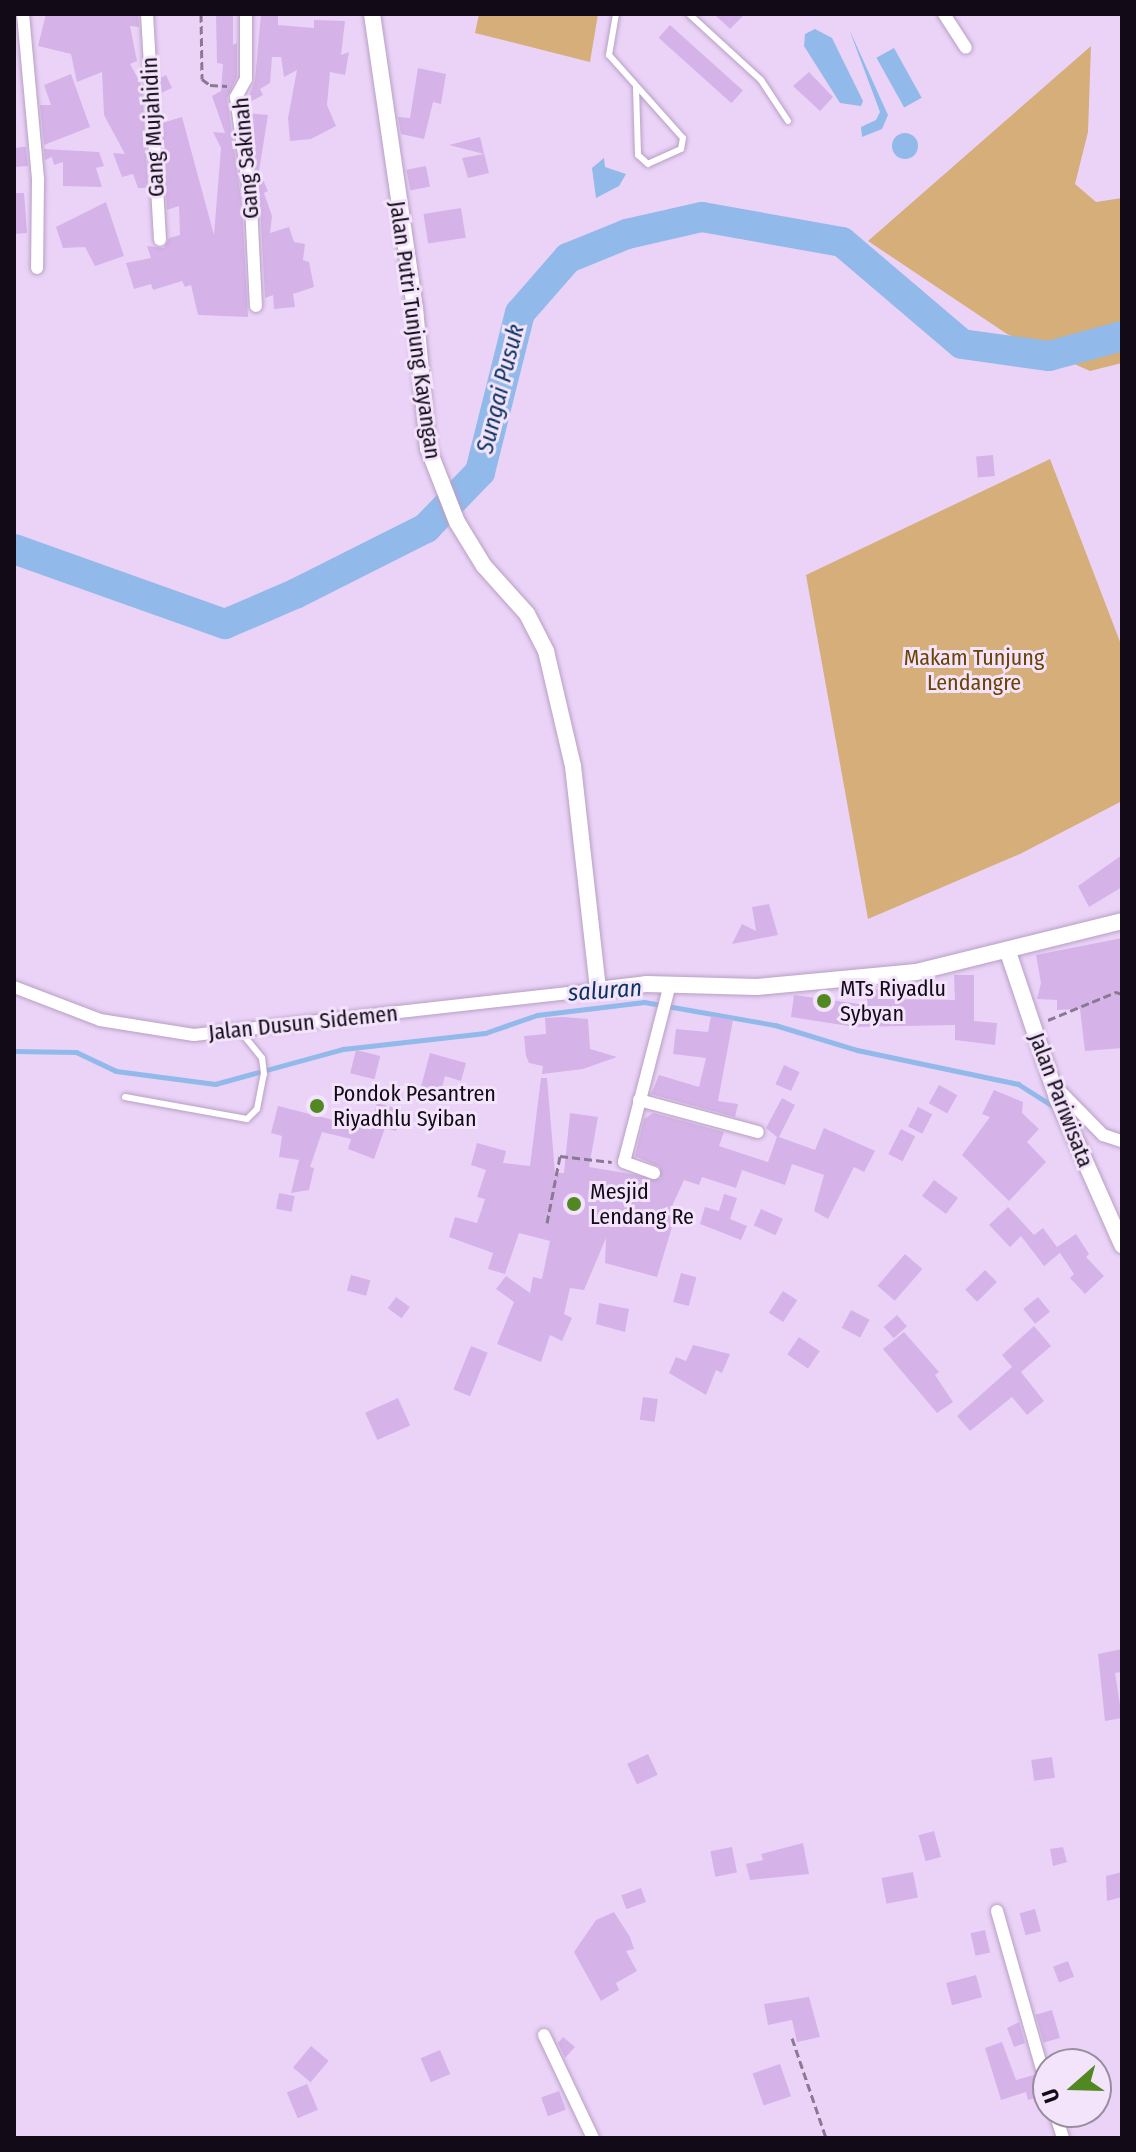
<!DOCTYPE html>
<html>
<head>
<meta charset="utf-8">
<style>
  body { margin:0 }
  #map { position:relative; width:1136px; height:2152px; overflow:hidden; background:#ebd3f8; font-family:"Fira Sans Condensed",sans-serif }
  div>[style] { position:absolute }
  .green>* { inset:0; background:#d5ae7a }
  .water>* { inset:0; background:#91b9ea; transform-origin:0 0 }
  .round { border-radius:50% }
  .stream>* { height:5px; margin:-2.5px; padding:0 2.5px; transform-origin:2.5px; border-radius:2.5px; background:#91b9ea }
  .river>* { height:30px; margin:-15px; padding:0 15px; transform-origin:15px; border-radius:15px; background:#91b9ea }
  .building>* { inset:0; background:#d5b3e8; transform-origin:0 0 }
  .path>* { height:3px; margin-top:-1.5px; transform-origin:0; background:repeating-linear-gradient(90deg,#8a7993 0 8px,transparent 0 12px) }
  .roads { filter:drop-shadow(0 0 2px #b7a0c3) drop-shadow(0 0 2px #b7a0c3) }
  .service>* { height:6px; margin:-3px; padding:0 3px; transform-origin:3px; border-radius:3px; background:#fff }
  .minor>* { height:12px; margin:-6px; padding:0 6px; transform-origin:6px; border-radius:6px; background:#fff }
  .tertiary>* { height:16px; margin:-8px; padding:0 8px; transform-origin:8px; border-radius:8px; background:#fff }
  .dots>* { width:22px; height:22px; translate:-50% -50%; box-sizing:border-box; border:4px solid #f3e4fb; border-radius:50% }
  span { translate:-50% -50%; white-space:nowrap; text-align:center; line-height:1.15; -webkit-text-stroke:6px #f3e4fb; paint-order:stroke }
  .street-label { font-size:22px; color:#120a16 }
  .park-label { font-size:22px; color:#6a4400 }
  .poi-label { font-size:22px; color:#120a16 }
  .left { translate:0 -50%; text-align:left }
  .water-label { font-size:24px; color:#0a335f; font-style:italic }
  .frame { position:absolute; inset:0; border:16px solid #120a16; pointer-events:none }
  .north { position:absolute; left:1032px; top:2048px; width:80px; height:80px; box-sizing:border-box; background:#f3e4fb; border:2px solid #998d9f; border-radius:50%; rotate:250deg; font-size:22px; font-weight:700; line-height:32px; text-align:center; color:#120a16 }
  .north::after { content:''; display:block; margin:auto; width:28px; height:36px; background:#518821; clip-path:polygon(50% 0,100% 100%,50% 72%,0 100%) }
</style>
</head>
<body>
<div id="map">
  <div class="green">
    <i style="clip-path:polygon(479px 14px,598px 14px,590px 62px,475px 33px)"></i>
    <i style="clip-path:polygon(1091px 46px,1088px 132px,1075px 184px,1096px 202px,1122px 198px,1122px 363px,1090px 371px,1007px 334px,868px 241px)"></i>
    <i style="clip-path:polygon(1050px 459px,1122px 647px,1122px 801px,1020px 854px,868px 919px,806px 575px)"></i>
  </div>
  <div class="water">
    <i style="clip-path:polygon(815px 29px,832px 38px,863px 101px,861px 106px,840px 103px,804px 46px,805px 34px)"></i>
    <i style="clip-path:polygon(849px 29px,888px 115px,882px 129px,862px 137px,861px 127px,876px 120px,880px 112px)"></i>
    <i style="left:894px;top:48px;width:57px;height:20px;rotate:61deg"></i>
    <i class="round" style="left:892px;top:133px;width:26px;height:26px"></i>
    <i style="clip-path:polygon(604px 158px,605px 167px,626px 174px,619px 186px,596px 198px,592px 168px)"></i>
  </div>
  <div class="stream">
    <i style="left:14px;top:1051px;width:62px;rotate:0.9deg"></i>
    <i style="left:76px;top:1052px;width:44px;rotate:25.4deg"></i>
    <i style="left:116px;top:1071px;width:100px;rotate:7.5deg"></i>
    <i style="left:215px;top:1084px;width:133px;rotate:-15.3deg"></i>
    <i style="left:343px;top:1049px;width:143px;rotate:-6.4deg"></i>
    <i style="left:485px;top:1033px;width:55px;rotate:-19.1deg"></i>
    <i style="left:537px;top:1015px;width:108px;rotate:-6.9deg"></i>
    <i style="left:644px;top:1002px;width:133px;rotate:10deg"></i>
    <i style="left:775px;top:1025px;width:86px;rotate:17deg"></i>
    <i style="left:857px;top:1050px;width:165px;rotate:11.9deg"></i>
    <i style="left:1018px;top:1084px;width:45px;rotate:32.3deg"></i>
  </div>
  <div class="river">
    <i style="left:14px;top:549px;width:224px;rotate:19.6deg"></i>
    <i style="left:225px;top:624px;width:76px;rotate:-23.2deg"></i>
    <i style="left:295px;top:594px;width:147px;rotate:-26.7deg"></i>
    <i style="left:426px;top:528px;width:78px;rotate:-46deg"></i>
    <i style="left:480px;top:472px;width:164px;rotate:-75.9deg"></i>
    <i style="left:520px;top:313px;width:73px;rotate:-48.9deg"></i>
    <i style="left:568px;top:258px;width:64px;rotate:-22.1deg"></i>
    <i style="left:627px;top:234px;width:77px;rotate:-12.8deg"></i>
    <i style="left:702px;top:217px;width:142px;rotate:10.1deg"></i>
    <i style="left:842px;top:242px;width:157px;rotate:40.4deg"></i>
    <i style="left:962px;top:344px;width:88px;rotate:7.9deg"></i>
    <i style="left:1049px;top:356px;width:76px;rotate:-15.3deg"></i>
  </div>
  <div class="building">
    <i style="clip-path:polygon(46px 14px,138px 14px,139px 27px,130px 26px,137px 61px,130px 64px,142px 86px,148px 188px,138px 188px,133px 174px,122px 177px,113px 153px,125px 154px,104px 115px,102px 72px,77px 82px,71px 54px,38px 46px)"></i>
    <i style="clip-path:polygon(216px 14px,233px 14px,233px 45px,237px 43px,237px 77px,227px 98px,242px 206px,248px 317px,198px 315px,191px 285px,185px 287px,182px 281px,153px 290px,151px 284px,134px 289px,126px 263px,151px 258px,147px 246px,164px 248px,169px 238px,180px 235px,179px 206px,167px 210px,162px 123px,182px 117px,214px 235px,221px 148px,213px 132px,225px 133px,212px 96px,221px 91px,223px 64px,217px 63px)"></i>
    <i style="clip-path:polygon(261px 14px,278px 14px,278px 25px,314px 28px,314px 20px,345px 21px,341px 55px,349px 52px,345px 75px,330px 72px,327px 105px,336px 126px,311px 139px,290px 141px,288px 118px,297px 70px,284px 77px,281px 57px,272px 57px,270px 83px,260px 89px,263px 95px,246px 104px,255px 80px)"></i>
    <i style="clip-path:polygon(714px 14px,745px 14px,730px 29px)"></i>
    <i style="left:670px;top:25px;width:98px;height:17px;rotate:42deg"></i>
    <i style="clip-path:polygon(418px 68px,446px 74px,441px 104px,433px 102px,424px 139px,401px 134px,398px 117px,410px 118px)"></i>
    <i style="clip-path:polygon(809px 72px,833px 97px,820px 111px,793px 86px)"></i>
    <i style="clip-path:polygon(71px 74px,90px 127px,44px 145px,40px 105px,51px 105px,44px 85px)"></i>
    <i style="clip-path:polygon(166px 75px,172px 88px,161px 93px,160px 78px)"></i>
    <i style="clip-path:polygon(247px 113px,268px 115px,259px 171px,268px 191px,264px 193px,272px 216px,270px 233px,289px 227px,294px 242px,305px 244px,303px 260px,309px 262px,314px 287px,293px 294px,295px 307px,274px 309px,273px 295px,265px 298px,260px 204px)"></i>
    <i style="clip-path:polygon(480px 137px,489px 173px,468px 178px,462px 158px,484px 154px,449px 145px)"></i>
    <i style="clip-path:polygon(22px 147px,26px 147px,28px 166px,14px 167px,14px 148px)"></i>
    <i style="clip-path:polygon(44px 149px,99px 152px,104px 166px,96px 168px,102px 187px,63px 186px,63px 162px,54px 165px,52px 157px,45px 160px)"></i>
    <i style="left:426px;top:166px;width:21px;height:20px;rotate:79deg"></i>
    <i style="clip-path:polygon(14px 193px,24px 193px,27px 233px,14px 234px)"></i>
    <i style="clip-path:polygon(106px 202px,124px 256px,95px 266px,85px 247px,63px 248px,56px 227px)"></i>
    <i style="left:461px;top:208px;width:30px;height:38px;rotate:81deg"></i>
    <i style="left:993px;top:455px;width:21px;height:17px;rotate:85deg"></i>
    <i style="clip-path:polygon(1122px 855px,1122px 887px,1089px 907px,1078px 886px)"></i>
    <i style="clip-path:polygon(769px 904px,778px 935px,732px 944px,742px 924px,756px 931px,752px 907px)"></i>
    <i style="clip-path:polygon(1122px 938px,1122px 1048px,1085px 1051px,1080px 1009px,1057px 1010px,1057px 1000px,1037px 999px,1041px 983px,1036px 955px)"></i>
    <i style="clip-path:polygon(954px 975px,974px 975px,974px 1021px,997px 1023px,995px 1045px,955px 1040px,955px 1025px,855px 1027px,791px 1017px,794px 995px,867px 1005px,867px 989px,887px 989px,886px 999px,955px 1000px)"></i>
    <i style="clip-path:polygon(711px 1016px,733px 1020px,718px 1101px,738px 1104px,735px 1117px,651px 1094px,659px 1075px,699px 1087px,706px 1058px,673px 1054px,676px 1029px,708px 1032px)"></i>
    <i style="clip-path:polygon(563px 1017px,588px 1019px,590px 1049px,617px 1057px,583px 1069px,542px 1074px,543px 1066px,529px 1063px,526px 1056px,524px 1036px,546px 1034px,545px 1018px)"></i>
    <i style="left:356px;top:1050px;width:25px;height:24px;rotate:14deg"></i>
    <i style="clip-path:polygon(430px 1053px,466px 1063px,461px 1081px,445px 1076px,439px 1099px,419px 1094px)"></i>
    <i style="left:784px;top:1065px;width:17px;height:21px;rotate:24deg"></i>
    <i style="clip-path:polygon(541px 1078px,547px 1078px,555px 1173px,564px 1173px,570px 1113px,598px 1117px,589px 1167px,660px 1179px,660px 1167px,635px 1156px,644px 1119px,653px 1113px,724px 1132px,719px 1146px,768px 1162px,777px 1137px,766px 1128px,782px 1098px,795px 1105px,779px 1137px,815px 1150px,824px 1128px,875px 1151px,864px 1172px,854px 1167px,828px 1219px,814px 1211px,824px 1175px,792px 1164px,785px 1185px,742px 1170px,736px 1188px,702px 1177px,699px 1185px,684px 1180px,668px 1215px,675px 1217px,657px 1277px,605px 1263px,606px 1238px,584px 1290px,570px 1288px,564px 1314px,572px 1318px,562px 1341px,550px 1335px,541px 1362px,497px 1344px,514px 1302px,496px 1289px,506px 1276px,530px 1293px,533px 1277px,542px 1279px,550px 1241px,519px 1233px,505px 1274px,488px 1269px,493px 1253px,449px 1237px,455px 1217px,477px 1223px,485px 1199px,477px 1197px,486px 1170px,471px 1165px,477px 1143px,506px 1151px,503px 1163px,530px 1166px)"></i>
    <i style="left:939px;top:1085px;width:21px;height:21px;rotate:29deg"></i>
    <i style="clip-path:polygon(994px 1090px,1023px 1102px,1022px 1113px,1039px 1129px,1027px 1142px,1046px 1162px,1009px 1201px,962px 1155px,990px 1117px,982px 1114px)"></i>
    <i style="clip-path:polygon(377px 1103px,402px 1110px,396px 1131px,385px 1128px,374px 1159px,348px 1149px,351px 1139px,322px 1132px,310px 1167px,314px 1168px,309px 1190px,291px 1193px,299px 1160px,279px 1157px,282px 1136px,271px 1133px,278px 1106px,369px 1129px)"></i>
    <i style="left:918px;top:1107px;width:16px;height:22px;rotate:27deg"></i>
    <i style="left:901px;top:1129px;width:16px;height:28px;rotate:27deg"></i>
    <i style="left:934px;top:1180px;width:30px;height:20px;rotate:37deg"></i>
    <i style="left:279px;top:1193px;width:16px;height:16px;rotate:11deg"></i>
    <i style="clip-path:polygon(724px 1194px,737px 1198px,730px 1219px,747px 1226px,741px 1240px,700px 1224px,705px 1207px,719px 1211px)"></i>
    <i style="clip-path:polygon(1008px 1207px,1034px 1235px,1043px 1228px,1057px 1247px,1076px 1234px,1089px 1254px,1086px 1257px,1104px 1276px,1085px 1294px,1070px 1278px,1074px 1274px,1060px 1253px,1044px 1266px,1021px 1236px,1010px 1247px,989px 1225px)"></i>
    <i style="left:761px;top:1209px;width:24px;height:18px;rotate:24deg"></i>
    <i style="left:905px;top:1254px;width:23px;height:42px;rotate:41deg"></i>
    <i style="left:985px;top:1270px;width:17px;height:28px;rotate:45deg"></i>
    <i style="left:681px;top:1273px;width:16px;height:30px;rotate:15deg"></i>
    <i style="left:351px;top:1275px;width:20px;height:16px;rotate:15deg"></i>
    <i style="left:783px;top:1291px;width:17px;height:26px;rotate:33deg"></i>
    <i style="left:396px;top:1297px;width:17px;height:14px;rotate:36deg"></i>
    <i style="left:1038px;top:1297px;width:19px;height:19px;rotate:51deg"></i>
    <i style="clip-path:polygon(599px 1303px,629px 1309px,625px 1332px,596px 1324px)"></i>
    <i style="left:851px;top:1310px;width:21px;height:20px;rotate:28deg"></i>
    <i style="left:897px;top:1315px;width:15px;height:18px;rotate:48deg"></i>
    <i style="clip-path:polygon(1034px 1326px,1051px 1346px,1021px 1372px,1044px 1401px,1027px 1415px,1012px 1397px,970px 1431px,957px 1416px,1012px 1367px,1002px 1355px)"></i>
    <i style="clip-path:polygon(904px 1332px,939px 1372px,935px 1375px,953px 1402px,937px 1413px,883px 1349px)"></i>
    <i style="left:799px;top:1337px;width:25px;height:21px;rotate:34deg"></i>
    <i style="clip-path:polygon(693px 1345px,730px 1354px,722px 1373px,716px 1370px,706px 1395px,669px 1373px,676px 1357px,686px 1361px)"></i>
    <i style="left:471px;top:1346px;width:18px;height:47px;rotate:22deg"></i>
    <i style="left:643px;top:1397px;width:15px;height:23px;rotate:8deg"></i>
    <i style="left:398px;top:1398px;width:30px;height:36px;rotate:66deg"></i>
    <i style="clip-path:polygon(1122px 1649px,1122px 1672px,1115px 1673px,1122px 1718px,1105px 1721px,1098px 1654px)"></i>
    <i style="left:648px;top:1754px;width:23px;height:23px;rotate:65deg"></i>
    <i style="left:1052px;top:1757px;width:21px;height:21px;rotate:82deg"></i>
    <i style="left:934px;top:1831px;width:27px;height:16px;rotate:75deg"></i>
    <i style="clip-path:polygon(803px 1843px,809px 1874px,750px 1880px,746px 1864px,763px 1860px,761px 1854px)"></i>
    <i style="left:732px;top:1847px;width:26px;height:22px;rotate:79deg"></i>
    <i style="clip-path:polygon(1063px 1847px,1067px 1862px,1053px 1866px,1050px 1849px)"></i>
    <i style="left:913px;top:1872px;width:26px;height:32px;rotate:79deg"></i>
    <i style="clip-path:polygon(1122px 1872px,1122px 1897px,1107px 1901px,1106px 1876px)"></i>
    <i style="left:641px;top:1888px;width:15px;height:21px;rotate:70deg"></i>
    <i style="left:1035px;top:1909px;width:23px;height:16px;rotate:75deg"></i>
    <i style="clip-path:polygon(614px 1912px,630px 1937px,634px 1949px,626px 1951px,637px 1971px,616px 1983px,619px 1990px,601px 2001px,574px 1952px,596px 1920px)"></i>
    <i style="left:985px;top:1930px;width:23px;height:15px;rotate:77deg"></i>
    <i style="left:1068px;top:1961px;width:17px;height:16px;rotate:69deg"></i>
    <i style="left:976px;top:1975px;width:23px;height:31px;rotate:75deg"></i>
    <i style="clip-path:polygon(809px 1997px,820px 2037px,797px 2042px,792px 2020px,768px 2025px,764px 2004px)"></i>
    <i style="left:1052px;top:2010px;width:29px;height:17px;rotate:74deg"></i>
    <i style="clip-path:polygon(1019px 2022px,1025px 2043px,1014px 2047px,1007px 2028px)"></i>
    <i style="clip-path:polygon(563px 2037px,575px 2047px,565px 2058px,558px 2043px)"></i>
    <i style="clip-path:polygon(1002px 2042px,1016px 2080px,1034px 2075px,1042px 2097px,1028px 2100px,1026px 2092px,1001px 2100px,985px 2048px)"></i>
    <i style="left:311px;top:2046px;width:23px;height:28px;rotate:40deg"></i>
    <i style="left:440px;top:2050px;width:26px;height:21px;rotate:67deg"></i>
    <i style="left:780px;top:2064px;width:34px;height:29px;rotate:71deg"></i>
    <i style="left:307px;top:2084px;width:28px;height:22px;rotate:67deg"></i>
    <i style="left:559px;top:2091px;width:20px;height:19px;rotate:70deg"></i>
  </div>
  <div class="path">
    <i style="left:201px;top:14px;width:65px;rotate:89.1deg"></i>
    <i style="left:202px;top:79px;width:10px;rotate:37deg"></i>
    <i style="left:210px;top:85px;width:17px;rotate:3deg"></i>
    <i style="left:1048px;top:1020px;width:74px;rotate:-22.4deg"></i>
    <i style="left:1116px;top:992px;width:6px;rotate:18deg"></i>
    <i style="left:547px;top:1223px;width:68px;rotate:-79deg"></i>
    <i style="left:560px;top:1156px;width:52px;rotate:6.6deg"></i>
    <i style="left:792px;top:2038px;width:106px;rotate:71.2deg"></i>
  </div>
  <div class="roads">
    <div class="service">
      <i style="left:616px;top:14px;width:42px;rotate:99.7deg"></i>
      <i style="left:609px;top:55px;width:111px;rotate:48.3deg"></i>
      <i style="left:683px;top:138px;width:11px;rotate:100deg"></i>
      <i style="left:681px;top:149px;width:36px;rotate:156deg"></i>
      <i style="left:648px;top:164px;width:13px;rotate:-138deg"></i>
      <i style="left:638px;top:155px;width:68px;rotate:-91.7deg"></i>
      <i style="left:689px;top:14px;width:98px;rotate:42.5deg"></i>
      <i style="left:761px;top:80px;width:49px;rotate:56.6deg"></i>
      <i style="left:125px;top:1097px;width:124px;rotate:10.2deg"></i>
      <i style="left:247px;top:1119px;width:14px;rotate:-45deg"></i>
      <i style="left:257px;top:1109px;width:36px;rotate:-79deg"></i>
      <i style="left:264px;top:1074px;width:16px;rotate:-97deg"></i>
      <i style="left:262px;top:1058px;width:32px;rotate:-129deg"></i>
    </div>
    <div class="minor">
      <i style="left:23px;top:14px;width:166px;rotate:84.8deg"></i>
      <i style="left:38px;top:179px;width:89px;rotate:90.6deg"></i>
      <i style="left:147px;top:14px;width:226px;rotate:86.7deg"></i>
      <i style="left:246px;top:14px;width:65px;rotate:90deg"></i>
      <i style="left:246px;top:79px;width:21px;rotate:119deg"></i>
      <i style="left:236px;top:97px;width:109px;rotate:82.1deg"></i>
      <i style="left:251px;top:205px;width:101px;rotate:87.2deg"></i>
      <i style="left:944px;top:14px;width:40px;rotate:57.1deg"></i>
      <i style="left:14px;top:987px;width:92px;rotate:21deg"></i>
      <i style="left:100px;top:1020px;width:95px;rotate:9.1deg"></i>
      <i style="left:194px;top:1035px;width:406px;rotate:-6.4deg"></i>
      <i style="left:1055px;top:1086px;width:69px;rotate:45.6deg"></i>
      <i style="left:1103px;top:1135px;width:20px;rotate:18deg"></i>
      <i style="left:639px;top:1100px;width:123px;rotate:15.1deg"></i>
      <i style="left:654px;top:1173px;width:32px;rotate:-160deg"></i>
      <i style="left:624px;top:1162px;width:184px;rotate:-75.5deg"></i>
      <i style="left:997px;top:1911px;width:186px;rotate:74.1deg"></i>
      <i style="left:544px;top:2035px;width:114px;rotate:64.6deg"></i>
      <i style="left:1055px;top:2112px;width:27px;rotate:73deg"></i>
    </div>
    <div class="tertiary">
      <i style="left:372px;top:14px;width:297px;rotate:81.7deg"></i>
      <i style="left:415px;top:308px;width:141px;rotate:84.7deg"></i>
      <i style="left:428px;top:448px;width:79px;rotate:68.6deg"></i>
      <i style="left:457px;top:522px;width:52px;rotate:58.5deg"></i>
      <i style="left:484px;top:566px;width:64px;rotate:48.1deg"></i>
      <i style="left:527px;top:614px;width:42px;rotate:62.8deg"></i>
      <i style="left:546px;top:651px;width:118px;rotate:76.8deg"></i>
      <i style="left:573px;top:766px;width:225px;rotate:83.6deg"></i>
      <i style="left:598px;top:990px;width:48px;rotate:-7.1deg"></i>
      <i style="left:646px;top:984px;width:111px;rotate:1.5deg"></i>
      <i style="left:757px;top:987px;width:160px;rotate:-5.4deg"></i>
      <i style="left:916px;top:972px;width:212px;rotate:-13.9deg"></i>
      <i style="left:1008px;top:952px;width:154px;rotate:71.4deg"></i>
      <i style="left:1057px;top:1098px;width:161px;rotate:66.1deg"></i>
    </div>
  </div>
  <div class="dots">
    <i style="left:824px;top:1001px;background:#518821"></i>
    <i style="left:317px;top:1106px;background:#518821"></i>
    <i style="left:574px;top:1204px;background:#518821"></i>
  </div>
  <div class="street-label">
    <span style="left:153px;top:127px;rotate:-93deg">Gang Mujahidin</span>
    <span style="left:246px;top:158px;rotate:-95deg">Gang Sakinah</span>
    <span style="left:415px;top:330px;rotate:82deg">Jalan Putri Tunjung Kayangan</span>
    <span style="left:303px;top:1023px;rotate:-6deg">Jalan Dusun Sidemen</span>
    <span style="left:1061px;top:1100px;rotate:69deg">Jalan Pariwisata</span>
  </div>
  <div class="park-label">
    <span style="left:974px;top:670px">Makam Tunjung<br>Lendangre</span>
  </div>
  <div class="poi-label">
    <span class="left" style="left:840px;top:1001px">MTs Riyadlu<br>Sybyan</span>
    <span class="left" style="left:333px;top:1106px">Pondok Pesantren<br>Riyadhlu Syiban</span>
    <span class="left" style="left:590px;top:1204px">Mesjid<br>Lendang Re</span>
  </div>
  <div class="water-label">
    <span style="left:501px;top:389px;rotate:-76deg">Sungai Pusuk</span>
    <span style="left:605px;top:991px;rotate:-4deg">saluran</span>
  </div>
  <div class="frame"></div>
  <div class="north">U</div>
</div>
</body>
</html>
